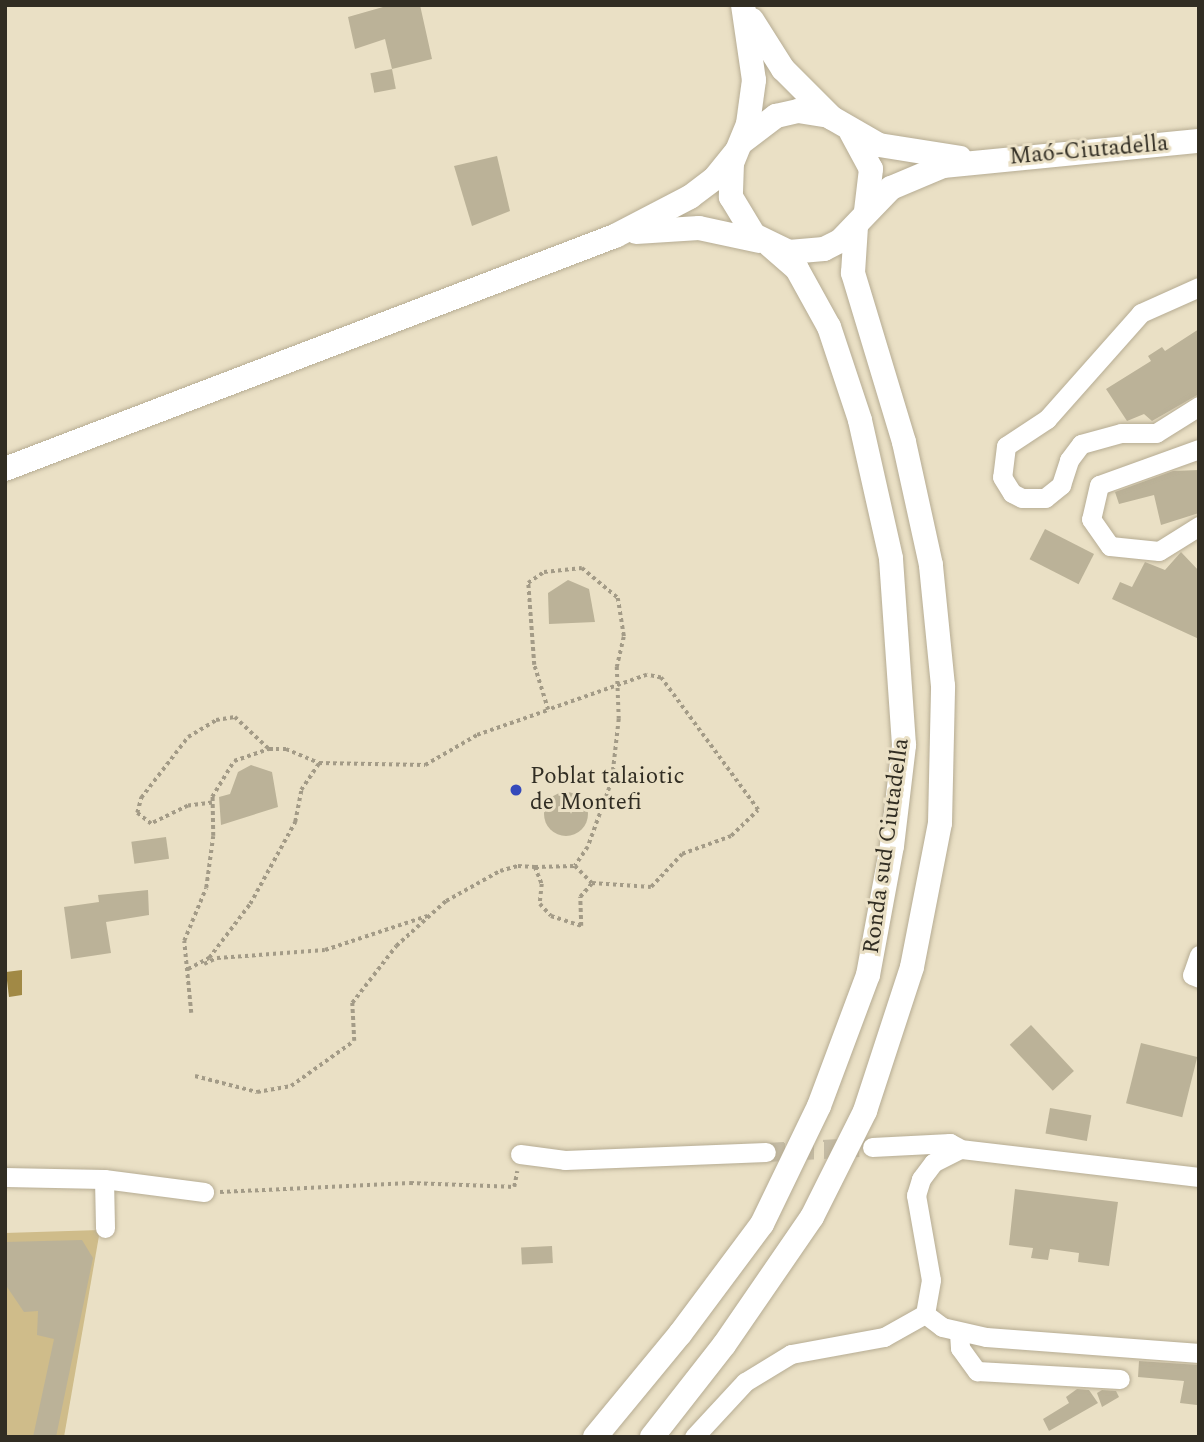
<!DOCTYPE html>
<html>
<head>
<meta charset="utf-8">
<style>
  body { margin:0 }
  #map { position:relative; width:1204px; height:1442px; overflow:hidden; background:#eae0c5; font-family:Spectral,serif }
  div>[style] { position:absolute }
  .green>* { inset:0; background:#cfbc8a }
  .water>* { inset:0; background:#a18945 }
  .building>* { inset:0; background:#bbb298; transform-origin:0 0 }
  .round { border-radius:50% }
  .minor-tunnel>* { height:19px; margin-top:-9.5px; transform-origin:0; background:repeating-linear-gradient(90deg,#c5bca5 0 19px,transparent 0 29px) }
  .path>* { height:3.5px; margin-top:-1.75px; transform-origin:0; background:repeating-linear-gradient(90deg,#a39b87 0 3.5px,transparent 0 7px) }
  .roads { filter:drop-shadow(0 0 2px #b6ac93) drop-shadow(0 0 2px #b6ac93) }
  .minor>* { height:19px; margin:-9.5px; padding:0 9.5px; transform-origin:9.5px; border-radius:9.5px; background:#fff }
  .major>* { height:24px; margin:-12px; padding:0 12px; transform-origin:12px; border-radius:12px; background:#fff }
  .dots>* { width:19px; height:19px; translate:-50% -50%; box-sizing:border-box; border:4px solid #eae0c5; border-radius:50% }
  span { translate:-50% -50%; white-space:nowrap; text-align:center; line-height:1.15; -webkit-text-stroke:6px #eae0c5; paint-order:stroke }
  .street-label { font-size:23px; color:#312d23 }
  .poi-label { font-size:23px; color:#312d23 }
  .left { translate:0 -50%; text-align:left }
  .frame { position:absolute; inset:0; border:7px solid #312d23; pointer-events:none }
</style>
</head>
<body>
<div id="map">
  <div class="green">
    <i style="clip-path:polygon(100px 1230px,64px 1437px,5px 1437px,5px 1233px)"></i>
  </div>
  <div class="water">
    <i style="clip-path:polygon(22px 970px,22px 995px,9px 997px,6px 972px)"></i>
  </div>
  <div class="building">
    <i style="clip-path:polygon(390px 5px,420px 5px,432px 59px,392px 69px,385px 39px,355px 49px,348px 17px)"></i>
    <i style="left:392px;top:69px;width:20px;height:22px;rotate:79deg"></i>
    <i style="clip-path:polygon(497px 156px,510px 211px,472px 226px,454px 166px)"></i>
    <i style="clip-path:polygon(1199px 329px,1199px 394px,1152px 421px,1144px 414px,1127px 421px,1106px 389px,1151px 361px,1148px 356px,1162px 347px,1165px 351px)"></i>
    <i style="clip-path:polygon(1199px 470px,1199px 513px,1161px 525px,1154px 495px,1119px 504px,1115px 492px,1173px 471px)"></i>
    <i style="left:1045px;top:529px;width:55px;height:34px;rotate:27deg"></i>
    <i style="clip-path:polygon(1181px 552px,1199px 571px,1199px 639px,1112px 599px,1120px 582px,1132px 587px,1145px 562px,1165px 570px)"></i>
    <i style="clip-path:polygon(568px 580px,589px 589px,595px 622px,549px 624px,548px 593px)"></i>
    <i style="clip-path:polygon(251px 765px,272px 772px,278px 807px,221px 825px,219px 797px,230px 794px,238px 772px)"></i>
    <i class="round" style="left:544px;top:792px;width:44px;height:44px"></i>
    <i style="left:166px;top:837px;width:22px;height:35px;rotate:82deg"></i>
    <i style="clip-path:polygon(148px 890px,149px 915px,106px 922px,111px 953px,71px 959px,64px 907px,99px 902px,98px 895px)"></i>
    <i style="left:1031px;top:1025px;width:63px;height:29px;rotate:47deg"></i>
    <i style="left:1141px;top:1043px;width:58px;height:62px;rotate:14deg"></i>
    <i style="left:1050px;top:1108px;width:42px;height:26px;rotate:10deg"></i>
    <i style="clip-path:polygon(1015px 1189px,1118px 1202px,1109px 1266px,1078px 1262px,1079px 1253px,1050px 1249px,1048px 1260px,1031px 1258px,1033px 1248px,1009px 1245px)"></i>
    <i style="clip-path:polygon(82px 1240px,93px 1258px,56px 1437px,33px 1437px,54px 1339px,37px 1335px,38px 1311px,24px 1312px,5px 1284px,5px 1242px)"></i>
    <i style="left:552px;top:1246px;width:17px;height:31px;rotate:87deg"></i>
    <i style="clip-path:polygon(1139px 1361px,1199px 1365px,1197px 1405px,1180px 1403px,1184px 1381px,1138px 1377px)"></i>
    <i style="clip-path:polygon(1077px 1389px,1089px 1390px,1098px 1403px,1049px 1431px,1043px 1419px,1069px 1403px,1066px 1397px)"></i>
    <i style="clip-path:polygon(1102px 1390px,1116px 1391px,1119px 1397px,1102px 1407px,1097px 1393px)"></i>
  </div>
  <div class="minor-tunnel">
    <i style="left:766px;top:1152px;width:93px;rotate:-3.1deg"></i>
  </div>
  <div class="path">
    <i style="left:212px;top:803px;width:24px;rotate:173deg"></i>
    <i style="left:188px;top:806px;width:41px;rotate:154.1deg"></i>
    <i style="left:151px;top:824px;width:18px;rotate:-142deg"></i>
    <i style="left:137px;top:813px;width:16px;rotate:-75deg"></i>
    <i style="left:141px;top:798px;width:77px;rotate:-52.4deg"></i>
    <i style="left:188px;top:737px;width:33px;rotate:-31deg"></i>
    <i style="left:216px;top:720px;width:19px;rotate:-9deg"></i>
    <i style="left:235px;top:717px;width:47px;rotate:43.3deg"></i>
    <i style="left:535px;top:867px;width:40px;rotate:-1.4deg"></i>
    <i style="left:575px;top:866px;width:24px;rotate:45deg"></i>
    <i style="left:204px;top:964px;width:14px;rotate:-25deg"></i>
    <i style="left:217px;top:958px;width:108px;rotate:-4.2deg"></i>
    <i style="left:325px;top:950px;width:108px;rotate:-18.4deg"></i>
    <i style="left:188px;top:969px;width:24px;rotate:-28deg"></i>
    <i style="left:209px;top:958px;width:68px;rotate:-52.8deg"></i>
    <i style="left:250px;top:904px;width:94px;rotate:-61.2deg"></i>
    <i style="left:295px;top:822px;width:33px;rotate:-79deg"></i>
    <i style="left:301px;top:790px;width:32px;rotate:-56deg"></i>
    <i style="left:191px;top:1013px;width:72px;rotate:-95.6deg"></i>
    <i style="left:184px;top:941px;width:57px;rotate:-67.5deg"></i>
    <i style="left:206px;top:888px;width:52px;rotate:-82.3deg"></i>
    <i style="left:213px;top:836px;width:39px;rotate:-91deg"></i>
    <i style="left:212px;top:797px;width:42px;rotate:-58.6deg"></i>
    <i style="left:234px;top:761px;width:37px;rotate:-19deg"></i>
    <i style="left:269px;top:749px;width:17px"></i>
    <i style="left:286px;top:749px;width:36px;rotate:23deg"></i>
    <i style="left:319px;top:763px;width:106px;rotate:1.1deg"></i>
    <i style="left:425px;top:765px;width:60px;rotate:-30deg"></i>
    <i style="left:477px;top:735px;width:75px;rotate:-19.4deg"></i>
    <i style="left:548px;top:710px;width:47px;rotate:-107.3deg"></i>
    <i style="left:534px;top:665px;width:82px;rotate:-94.2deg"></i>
    <i style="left:528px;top:583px;width:19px;rotate:-35deg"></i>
    <i style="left:544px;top:572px;width:38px;rotate:-6deg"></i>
    <i style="left:582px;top:568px;width:47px;rotate:39.8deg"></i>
    <i style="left:618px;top:598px;width:39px;rotate:81deg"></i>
    <i style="left:624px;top:637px;width:31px;rotate:103deg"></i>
    <i style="left:617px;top:667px;width:52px;rotate:87.8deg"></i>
    <i style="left:619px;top:719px;width:62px;rotate:96.4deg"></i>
    <i style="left:612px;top:781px;width:70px;rotate:110deg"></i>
    <i style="left:588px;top:847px;width:23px;rotate:124deg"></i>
    <i style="left:195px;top:1076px;width:64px;rotate:14.5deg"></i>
    <i style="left:257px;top:1092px;width:35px;rotate:-10deg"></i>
    <i style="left:291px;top:1086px;width:77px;rotate:-35.5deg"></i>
    <i style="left:354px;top:1041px;width:38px;rotate:-93deg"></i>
    <i style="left:352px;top:1003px;width:72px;rotate:-52.3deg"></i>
    <i style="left:396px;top:946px;width:67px;rotate:-42deg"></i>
    <i style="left:446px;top:901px;width:62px;rotate:-29.1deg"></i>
    <i style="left:500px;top:871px;width:19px;rotate:-16deg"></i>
    <i style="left:518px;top:866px;width:17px;rotate:3deg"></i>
    <i style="left:535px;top:867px;width:18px;rotate:68deg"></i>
    <i style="left:542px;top:884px;width:20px;rotate:96deg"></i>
    <i style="left:540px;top:904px;width:16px;rotate:47deg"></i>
    <i style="left:551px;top:916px;width:32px;rotate:18deg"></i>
    <i style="left:581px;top:926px;width:29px;rotate:-92deg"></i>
    <i style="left:580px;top:897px;width:18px;rotate:-49deg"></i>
    <i style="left:592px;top:883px;width:59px;rotate:3.9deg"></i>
    <i style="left:651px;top:887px;width:45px;rotate:-46.8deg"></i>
    <i style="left:682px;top:854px;width:52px;rotate:-20.2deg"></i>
    <i style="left:731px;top:836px;width:37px;rotate:-44deg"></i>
    <i style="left:758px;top:810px;width:164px;rotate:-126.3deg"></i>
    <i style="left:661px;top:678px;width:14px;rotate:-168deg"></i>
    <i style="left:647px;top:675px;width:105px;rotate:160.5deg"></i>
    <i style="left:220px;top:1192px;width:190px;rotate:-2.7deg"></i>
    <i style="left:410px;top:1183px;width:104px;rotate:2.2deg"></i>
    <i style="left:514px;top:1187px;width:16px;rotate:-79deg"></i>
  </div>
  <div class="roads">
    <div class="minor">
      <i style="left:1199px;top:287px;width:64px;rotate:155.9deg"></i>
      <i style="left:1141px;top:313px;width:142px;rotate:131.6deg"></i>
      <i style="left:1047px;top:419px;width:49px;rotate:146.6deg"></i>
      <i style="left:1006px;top:446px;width:31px;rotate:97deg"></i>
      <i style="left:1002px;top:477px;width:19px;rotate:58deg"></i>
      <i style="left:1012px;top:493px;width:11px;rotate:27deg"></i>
      <i style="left:1022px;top:498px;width:23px"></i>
      <i style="left:1045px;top:498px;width:21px;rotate:-39deg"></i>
      <i style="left:1061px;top:485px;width:26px;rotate:-72deg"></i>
      <i style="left:1069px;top:460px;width:20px;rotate:-53deg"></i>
      <i style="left:1081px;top:444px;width:41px;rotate:-15.4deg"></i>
      <i style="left:1121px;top:433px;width:35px"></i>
      <i style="left:1156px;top:433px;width:51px;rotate:-32.1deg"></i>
      <i style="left:1199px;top:449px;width:106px;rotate:160.2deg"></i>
      <i style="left:1099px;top:485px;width:35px;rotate:103deg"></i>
      <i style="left:1091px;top:519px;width:33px;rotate:55deg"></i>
      <i style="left:1110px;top:546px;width:49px;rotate:5.8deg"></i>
      <i style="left:1159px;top:551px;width:47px;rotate:-32deg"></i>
      <i style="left:1199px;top:955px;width:21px;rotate:109deg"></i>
      <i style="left:1192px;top:975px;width:8px;rotate:23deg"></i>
      <i style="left:872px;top:1147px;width:78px;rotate:-2.9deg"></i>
      <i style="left:950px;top:1143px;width:10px;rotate:29deg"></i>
      <i style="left:520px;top:1154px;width:45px;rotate:7.6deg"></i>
      <i style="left:565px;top:1160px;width:201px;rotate:-2.3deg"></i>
      <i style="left:5px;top:1177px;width:99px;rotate:1.2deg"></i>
      <i style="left:104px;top:1179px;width:101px;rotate:7.4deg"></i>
      <i style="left:1199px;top:1177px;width:241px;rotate:-173.3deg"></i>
      <i style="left:960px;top:1149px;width:30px;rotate:153deg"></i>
      <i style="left:933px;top:1163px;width:20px;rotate:127deg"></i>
      <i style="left:921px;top:1179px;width:17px;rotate:107deg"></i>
      <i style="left:916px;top:1195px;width:86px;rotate:80deg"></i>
      <i style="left:931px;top:1280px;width:35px;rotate:100deg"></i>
      <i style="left:925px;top:1314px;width:21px;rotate:37deg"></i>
      <i style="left:942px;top:1327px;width:45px;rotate:12.8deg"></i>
      <i style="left:986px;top:1337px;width:214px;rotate:4.3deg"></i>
      <i style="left:104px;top:1179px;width:49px;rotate:88.8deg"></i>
      <i style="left:959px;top:1333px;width:15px;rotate:86deg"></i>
      <i style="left:960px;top:1348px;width:29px;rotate:54deg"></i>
      <i style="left:977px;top:1371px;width:143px;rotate:3.2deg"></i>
      <i style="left:694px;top:1437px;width:75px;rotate:-47.2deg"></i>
      <i style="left:745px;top:1382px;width:54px;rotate:-31.3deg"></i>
      <i style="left:791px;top:1354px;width:95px;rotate:-10.4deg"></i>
      <i style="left:884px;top:1337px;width:47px;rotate:-29.3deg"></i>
    </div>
    <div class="major">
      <i style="left:743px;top:5px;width:76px;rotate:81.7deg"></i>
      <i style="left:754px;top:80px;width:44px;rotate:97.8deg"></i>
      <i style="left:748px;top:124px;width:42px;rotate:112.3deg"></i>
      <i style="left:732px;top:163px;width:34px;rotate:92deg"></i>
      <i style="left:731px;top:197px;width:44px;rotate:58.8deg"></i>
      <i style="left:754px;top:235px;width:39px;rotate:26deg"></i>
      <i style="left:789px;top:252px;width:35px;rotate:-5deg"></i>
      <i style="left:824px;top:249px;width:18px;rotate:-27deg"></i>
      <i style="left:840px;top:241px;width:74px;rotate:-46.1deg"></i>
      <i style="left:891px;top:188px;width:56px;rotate:-22.9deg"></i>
      <i style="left:943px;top:166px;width:257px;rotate:-5.6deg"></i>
      <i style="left:752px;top:20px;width:58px;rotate:57.7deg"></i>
      <i style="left:783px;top:69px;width:69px;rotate:45deg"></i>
      <i style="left:832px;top:118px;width:54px;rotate:29.9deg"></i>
      <i style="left:879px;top:145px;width:82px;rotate:9.1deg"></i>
      <i style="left:851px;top:132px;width:42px;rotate:61.6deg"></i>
      <i style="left:871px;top:169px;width:42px;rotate:96.8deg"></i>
      <i style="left:742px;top:142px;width:43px;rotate:-37.4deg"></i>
      <i style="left:776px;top:116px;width:23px;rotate:-13deg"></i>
      <i style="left:798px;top:111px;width:30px;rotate:9deg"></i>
      <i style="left:636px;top:232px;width:63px;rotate:-3.6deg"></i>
      <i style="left:699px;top:228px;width:61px;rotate:12.2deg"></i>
      <i style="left:5px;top:469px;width:653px;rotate:-20.91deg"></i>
      <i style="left:615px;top:236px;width:85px;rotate:-27.5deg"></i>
      <i style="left:690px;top:197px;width:30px;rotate:-37deg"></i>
      <i style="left:714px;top:179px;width:35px;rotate:-51deg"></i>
      <i style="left:595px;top:1437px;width:134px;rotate:-50.5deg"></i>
      <i style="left:680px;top:1334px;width:137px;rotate:-53.3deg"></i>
      <i style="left:762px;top:1224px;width:131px;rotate:-64.2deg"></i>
      <i style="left:819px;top:1106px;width:140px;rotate:-69.5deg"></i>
      <i style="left:868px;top:975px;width:131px;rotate:-79.5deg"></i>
      <i style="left:892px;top:846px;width:102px;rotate:-83.2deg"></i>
      <i style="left:904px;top:745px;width:187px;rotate:-94deg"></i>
      <i style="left:891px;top:558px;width:141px;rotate:-102.7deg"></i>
      <i style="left:860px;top:420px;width:98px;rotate:-108.4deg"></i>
      <i style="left:829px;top:327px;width:66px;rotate:-118.9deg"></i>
      <i style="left:797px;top:269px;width:35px;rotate:-139deg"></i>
      <i style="left:652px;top:1437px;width:117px;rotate:-52deg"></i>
      <i style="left:724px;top:1345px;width:155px;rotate:-55.5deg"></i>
      <i style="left:812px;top:1217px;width:119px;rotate:-63.4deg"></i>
      <i style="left:865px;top:1111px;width:151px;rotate:-71.9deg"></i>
      <i style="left:912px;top:967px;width:147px;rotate:-79deg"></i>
      <i style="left:940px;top:823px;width:137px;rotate:-88.7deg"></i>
      <i style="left:943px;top:686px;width:122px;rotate:-95.7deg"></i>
      <i style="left:931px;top:565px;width:126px;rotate:-102.4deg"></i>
      <i style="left:904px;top:442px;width:177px;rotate:-106.8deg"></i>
      <i style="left:853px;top:273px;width:47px;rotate:-86.3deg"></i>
    </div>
  </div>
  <div class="dots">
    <i style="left:516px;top:790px;background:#3449bb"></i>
  </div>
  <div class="street-label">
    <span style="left:1089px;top:151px;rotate:-5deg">Maó-Ciutadella</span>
    <span style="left:887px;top:846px;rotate:-82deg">Ronda sud Ciutadella</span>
  </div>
  <div class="poi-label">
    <span class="left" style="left:530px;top:790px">Poblat talaiotic<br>de Montefi</span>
  </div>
  <div class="frame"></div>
</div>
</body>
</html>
